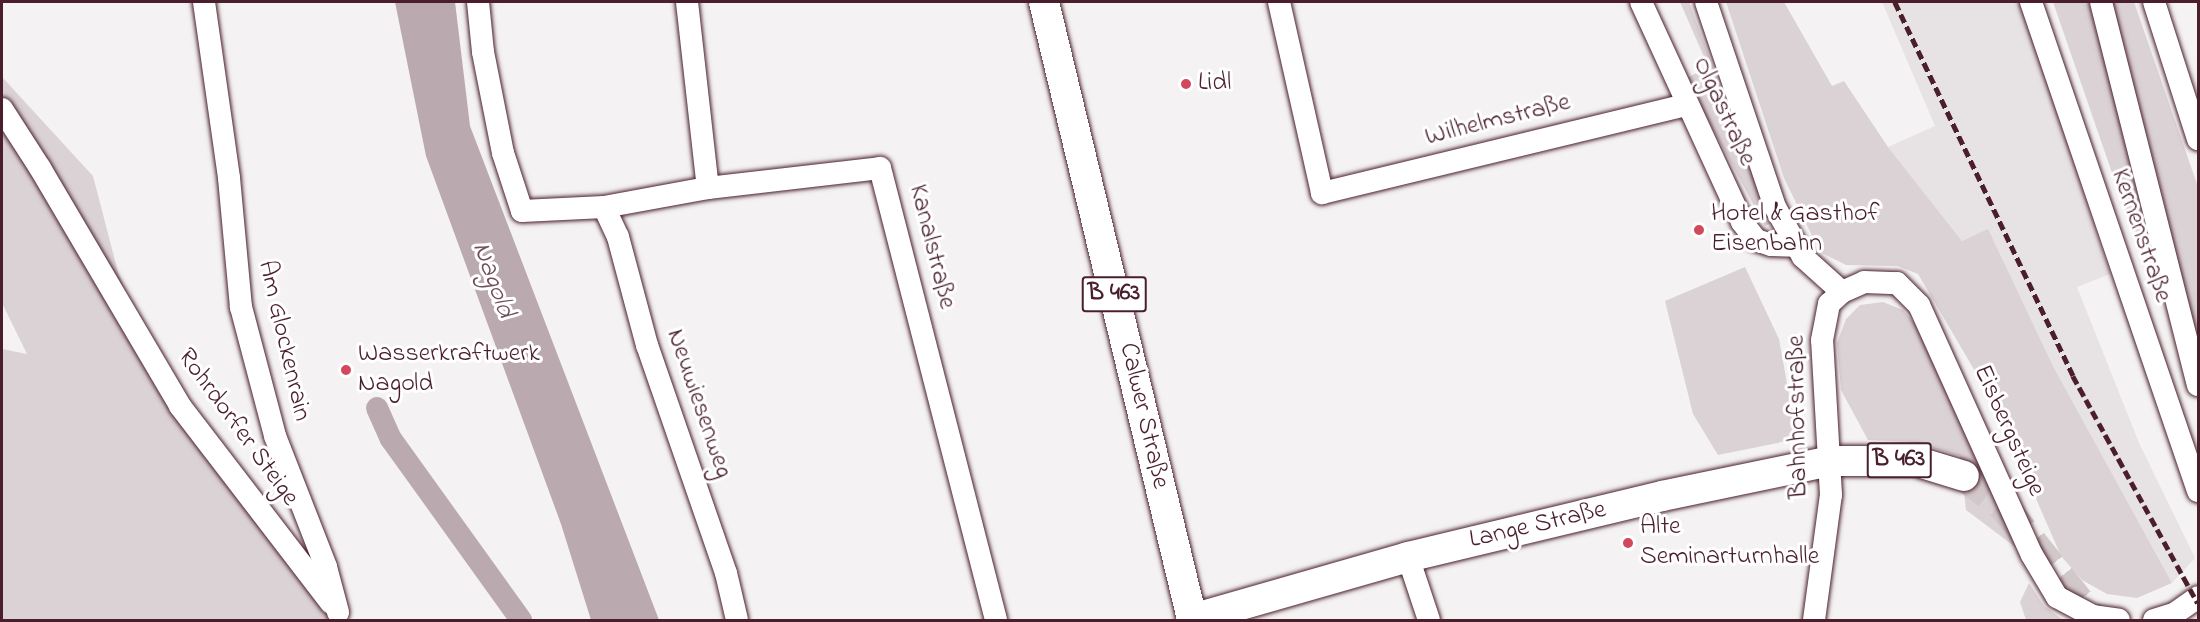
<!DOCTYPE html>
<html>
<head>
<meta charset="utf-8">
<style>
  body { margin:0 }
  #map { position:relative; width:2200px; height:622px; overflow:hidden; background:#f4f2f2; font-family:"Indie Flower",sans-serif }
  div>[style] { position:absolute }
  .built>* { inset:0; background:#e7e2e3 }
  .green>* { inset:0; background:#dbd2d5 }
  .water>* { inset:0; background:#baa9ae }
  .canal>* { height:22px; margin:-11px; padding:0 11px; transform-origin:11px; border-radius:11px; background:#baa9ae }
  .major-tunnel>* { height:30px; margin-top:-15px; transform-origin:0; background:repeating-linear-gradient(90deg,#d2c8ca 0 30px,transparent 0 45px) }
  .roads { filter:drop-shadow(0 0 2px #4a1f2b) drop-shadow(0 0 2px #4a1f2b) }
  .minor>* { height:22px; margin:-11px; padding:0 11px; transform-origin:11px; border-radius:11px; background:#fff }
  .major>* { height:30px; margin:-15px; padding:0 15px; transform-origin:15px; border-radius:15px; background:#fff }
  .rail>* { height:4.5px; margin-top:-2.25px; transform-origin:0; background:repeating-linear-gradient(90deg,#4a1f2b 0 9px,transparent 0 13.5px) }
  .dots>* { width:16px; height:16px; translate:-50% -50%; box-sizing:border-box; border:3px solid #fff; border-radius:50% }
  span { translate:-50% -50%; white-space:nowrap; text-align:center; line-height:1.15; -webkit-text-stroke:6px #fff; paint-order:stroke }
  .shield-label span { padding:2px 4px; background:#fff; border:2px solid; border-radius:4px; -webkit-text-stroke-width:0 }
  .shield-label { font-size:24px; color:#4a1f2b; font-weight:700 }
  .poi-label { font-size:26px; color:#4a1f2b }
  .left { translate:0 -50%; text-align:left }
  .street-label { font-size:26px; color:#4a1f2b }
  .water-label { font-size:27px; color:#714f59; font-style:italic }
  .frame { position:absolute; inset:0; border:3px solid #4a1f2b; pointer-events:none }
</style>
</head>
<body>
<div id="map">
  <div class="built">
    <i style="clip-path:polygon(1882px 2px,2023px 2px,2110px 274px,2077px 287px,2139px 443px,2195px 558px,2172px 583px,2053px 366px,1988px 230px,1962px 241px,1888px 147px,1935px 126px)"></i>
  </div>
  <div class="green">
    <i style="clip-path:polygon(1680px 2px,1689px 2px,1771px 223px,1765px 226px,1686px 79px,1708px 66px)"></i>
    <i style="clip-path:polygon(1726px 2px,1784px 2px,1832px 86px,1844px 81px,1888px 147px,1962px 241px,1988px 229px,2053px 366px,2172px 583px,2137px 598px,2107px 594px,2082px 580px,2061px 556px,1996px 407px,1918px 274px,1898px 266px,1846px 265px,1820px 252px,1784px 178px)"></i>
    <i style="clip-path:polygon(2053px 2px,2134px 2px,2198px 187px,2198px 342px,2186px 301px,2129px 222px)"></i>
    <i style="clip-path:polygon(2px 77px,93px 176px,118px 272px,163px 385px,336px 620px,2px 620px,2px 349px,27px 354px,2px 303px)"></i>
    <i style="clip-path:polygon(1745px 267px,1779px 339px,1797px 439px,1718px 455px,1693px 414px,1665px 301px)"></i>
    <i style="clip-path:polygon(1883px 302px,1903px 310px,1919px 329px,2018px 549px,1966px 510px,1960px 456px,1913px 442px,1868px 440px,1841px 390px,1837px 343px,1846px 319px,1860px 305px)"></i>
    <i style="clip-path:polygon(2029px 583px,2044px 606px,2063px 620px,2026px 620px,2020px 602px)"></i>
  </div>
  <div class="water">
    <i style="clip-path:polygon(395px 2px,455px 2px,470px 126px,659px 620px,591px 620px,561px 524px,426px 156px)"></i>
  </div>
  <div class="canal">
    <i style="left:377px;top:408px;width:34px;rotate:66deg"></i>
    <i style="left:391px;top:439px;width:223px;rotate:54.3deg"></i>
  </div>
  <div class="major-tunnel">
    <i style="left:1964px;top:476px;width:51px;rotate:37.8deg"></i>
    <i style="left:2004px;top:507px;width:144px;rotate:51.5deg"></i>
  </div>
  <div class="roads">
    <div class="minor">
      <i style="left:204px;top:2px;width:178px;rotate:81.9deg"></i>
      <i style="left:229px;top:178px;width:130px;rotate:84.7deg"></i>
      <i style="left:241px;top:307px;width:133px;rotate:75.2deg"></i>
      <i style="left:275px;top:436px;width:141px;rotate:68.7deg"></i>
      <i style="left:326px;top:567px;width:47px;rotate:75.1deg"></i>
      <i style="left:478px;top:2px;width:50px;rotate:84.3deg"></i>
      <i style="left:483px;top:52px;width:103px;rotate:78.8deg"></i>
      <i style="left:503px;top:153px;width:61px;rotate:71.9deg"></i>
      <i style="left:522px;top:211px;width:82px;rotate:-2.8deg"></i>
      <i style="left:604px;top:207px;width:106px;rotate:-10.4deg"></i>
      <i style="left:687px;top:2px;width:187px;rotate:83.6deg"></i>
      <i style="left:708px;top:188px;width:173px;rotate:-6.6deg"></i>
      <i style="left:880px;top:168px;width:467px;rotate:75.6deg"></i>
      <i style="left:1279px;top:2px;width:196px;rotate:77.3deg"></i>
      <i style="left:1322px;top:193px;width:375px;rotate:-13.6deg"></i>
      <i style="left:1641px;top:2px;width:242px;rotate:65.3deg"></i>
      <i style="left:1742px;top:222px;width:23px;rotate:52deg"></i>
      <i style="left:1756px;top:240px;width:16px;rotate:18deg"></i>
      <i style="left:1771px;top:245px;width:23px;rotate:2deg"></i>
      <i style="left:1706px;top:2px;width:216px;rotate:71.4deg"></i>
      <i style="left:1775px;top:207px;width:57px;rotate:60.8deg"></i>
      <i style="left:1803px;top:257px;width:52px;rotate:41.9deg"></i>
      <i style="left:2031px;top:2px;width:517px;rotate:71.14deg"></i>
      <i style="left:2101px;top:2px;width:395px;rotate:75.8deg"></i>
      <i style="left:2154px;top:2px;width:144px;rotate:72.2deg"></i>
      <i style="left:2px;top:109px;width:70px;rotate:57.2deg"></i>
      <i style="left:40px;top:168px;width:276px;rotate:59.5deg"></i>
      <i style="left:180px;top:406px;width:248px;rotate:52.5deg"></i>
      <i style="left:604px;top:207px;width:33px;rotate:65deg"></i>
      <i style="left:618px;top:237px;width:112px;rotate:75deg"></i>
      <i style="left:647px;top:345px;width:241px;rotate:70.9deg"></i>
      <i style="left:726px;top:573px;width:48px;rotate:76.8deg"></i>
      <i style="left:1408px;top:557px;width:66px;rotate:71.6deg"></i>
      <i style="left:1814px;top:620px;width:126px;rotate:-82.3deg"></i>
      <i style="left:1831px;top:495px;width:155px;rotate:-93.3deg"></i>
      <i style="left:1822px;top:340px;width:37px;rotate:-79deg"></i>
      <i style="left:1829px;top:304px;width:18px;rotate:-43deg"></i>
      <i style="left:1842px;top:292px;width:24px;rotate:-24deg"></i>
      <i style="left:1864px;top:282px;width:33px;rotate:2deg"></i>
      <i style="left:1897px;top:283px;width:31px;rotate:45deg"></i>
      <i style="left:1919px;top:305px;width:274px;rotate:65.7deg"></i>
      <i style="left:2032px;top:555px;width:49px;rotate:59.2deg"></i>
      <i style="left:2057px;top:597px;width:40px;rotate:28deg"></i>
      <i style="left:2092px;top:616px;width:27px;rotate:8deg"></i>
      <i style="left:2154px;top:620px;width:21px;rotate:-17deg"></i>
      <i style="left:2174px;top:614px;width:29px;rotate:-35deg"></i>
    </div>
    <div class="major">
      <i style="left:1044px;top:2px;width:635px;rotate:76.51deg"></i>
      <i style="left:1192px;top:619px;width:225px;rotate:-16deg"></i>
      <i style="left:1408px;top:557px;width:261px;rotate:-13.5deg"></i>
      <i style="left:1662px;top:496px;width:173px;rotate:-11.7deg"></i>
      <i style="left:1831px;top:461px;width:84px"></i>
      <i style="left:1915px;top:461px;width:51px;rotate:17deg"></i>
    </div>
  </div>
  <div class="rail">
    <i style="left:1895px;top:2px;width:414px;rotate:64.5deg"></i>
    <i style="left:2073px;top:376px;width:259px;rotate:61.2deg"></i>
  </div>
  <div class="dots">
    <i style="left:1186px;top:84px;background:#d1495b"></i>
    <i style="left:1699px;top:230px;background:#d1495b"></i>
    <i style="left:346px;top:370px;background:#d1495b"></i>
    <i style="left:1628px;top:543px;background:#d1495b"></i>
  </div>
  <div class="shield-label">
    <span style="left:1114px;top:294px">B 463</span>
    <span style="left:1899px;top:460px">B 463</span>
  </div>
  <div class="poi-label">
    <span class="left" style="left:1198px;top:84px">Lidl</span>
    <span class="left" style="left:1711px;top:230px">Hotel &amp; Gasthof<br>Eisenbahn</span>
    <span class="left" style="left:358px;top:370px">Wasserkraftwerk<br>Nagold</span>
    <span class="left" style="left:1640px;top:543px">Alte<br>Seminarturnhalle</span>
  </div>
  <div class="street-label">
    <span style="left:1723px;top:112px;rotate:65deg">Olgastraße</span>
    <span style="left:1498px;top:121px;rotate:-14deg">Wilhelmstraße</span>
    <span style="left:2140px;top:236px;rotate:71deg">Kernenstraße</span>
    <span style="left:931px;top:247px;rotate:76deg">Kanalstraße</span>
    <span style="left:283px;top:341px;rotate:77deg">Am Glockenrain</span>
    <span style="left:698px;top:404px;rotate:71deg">Neuwiesenweg</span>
    <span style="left:1143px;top:416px;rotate:77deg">Calwer Straße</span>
    <span style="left:1799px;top:417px;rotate:-91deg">Bahnhofstraße</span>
    <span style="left:237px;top:428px;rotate:54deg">Rohrdorfer Steige</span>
    <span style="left:2008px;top:431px;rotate:66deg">Eisbergsteige</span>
    <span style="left:1538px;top:526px;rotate:-13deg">Lange Straße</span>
  </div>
  <div class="water-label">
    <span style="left:493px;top:280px;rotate:70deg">Nagold</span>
  </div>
  <div class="frame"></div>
</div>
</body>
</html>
